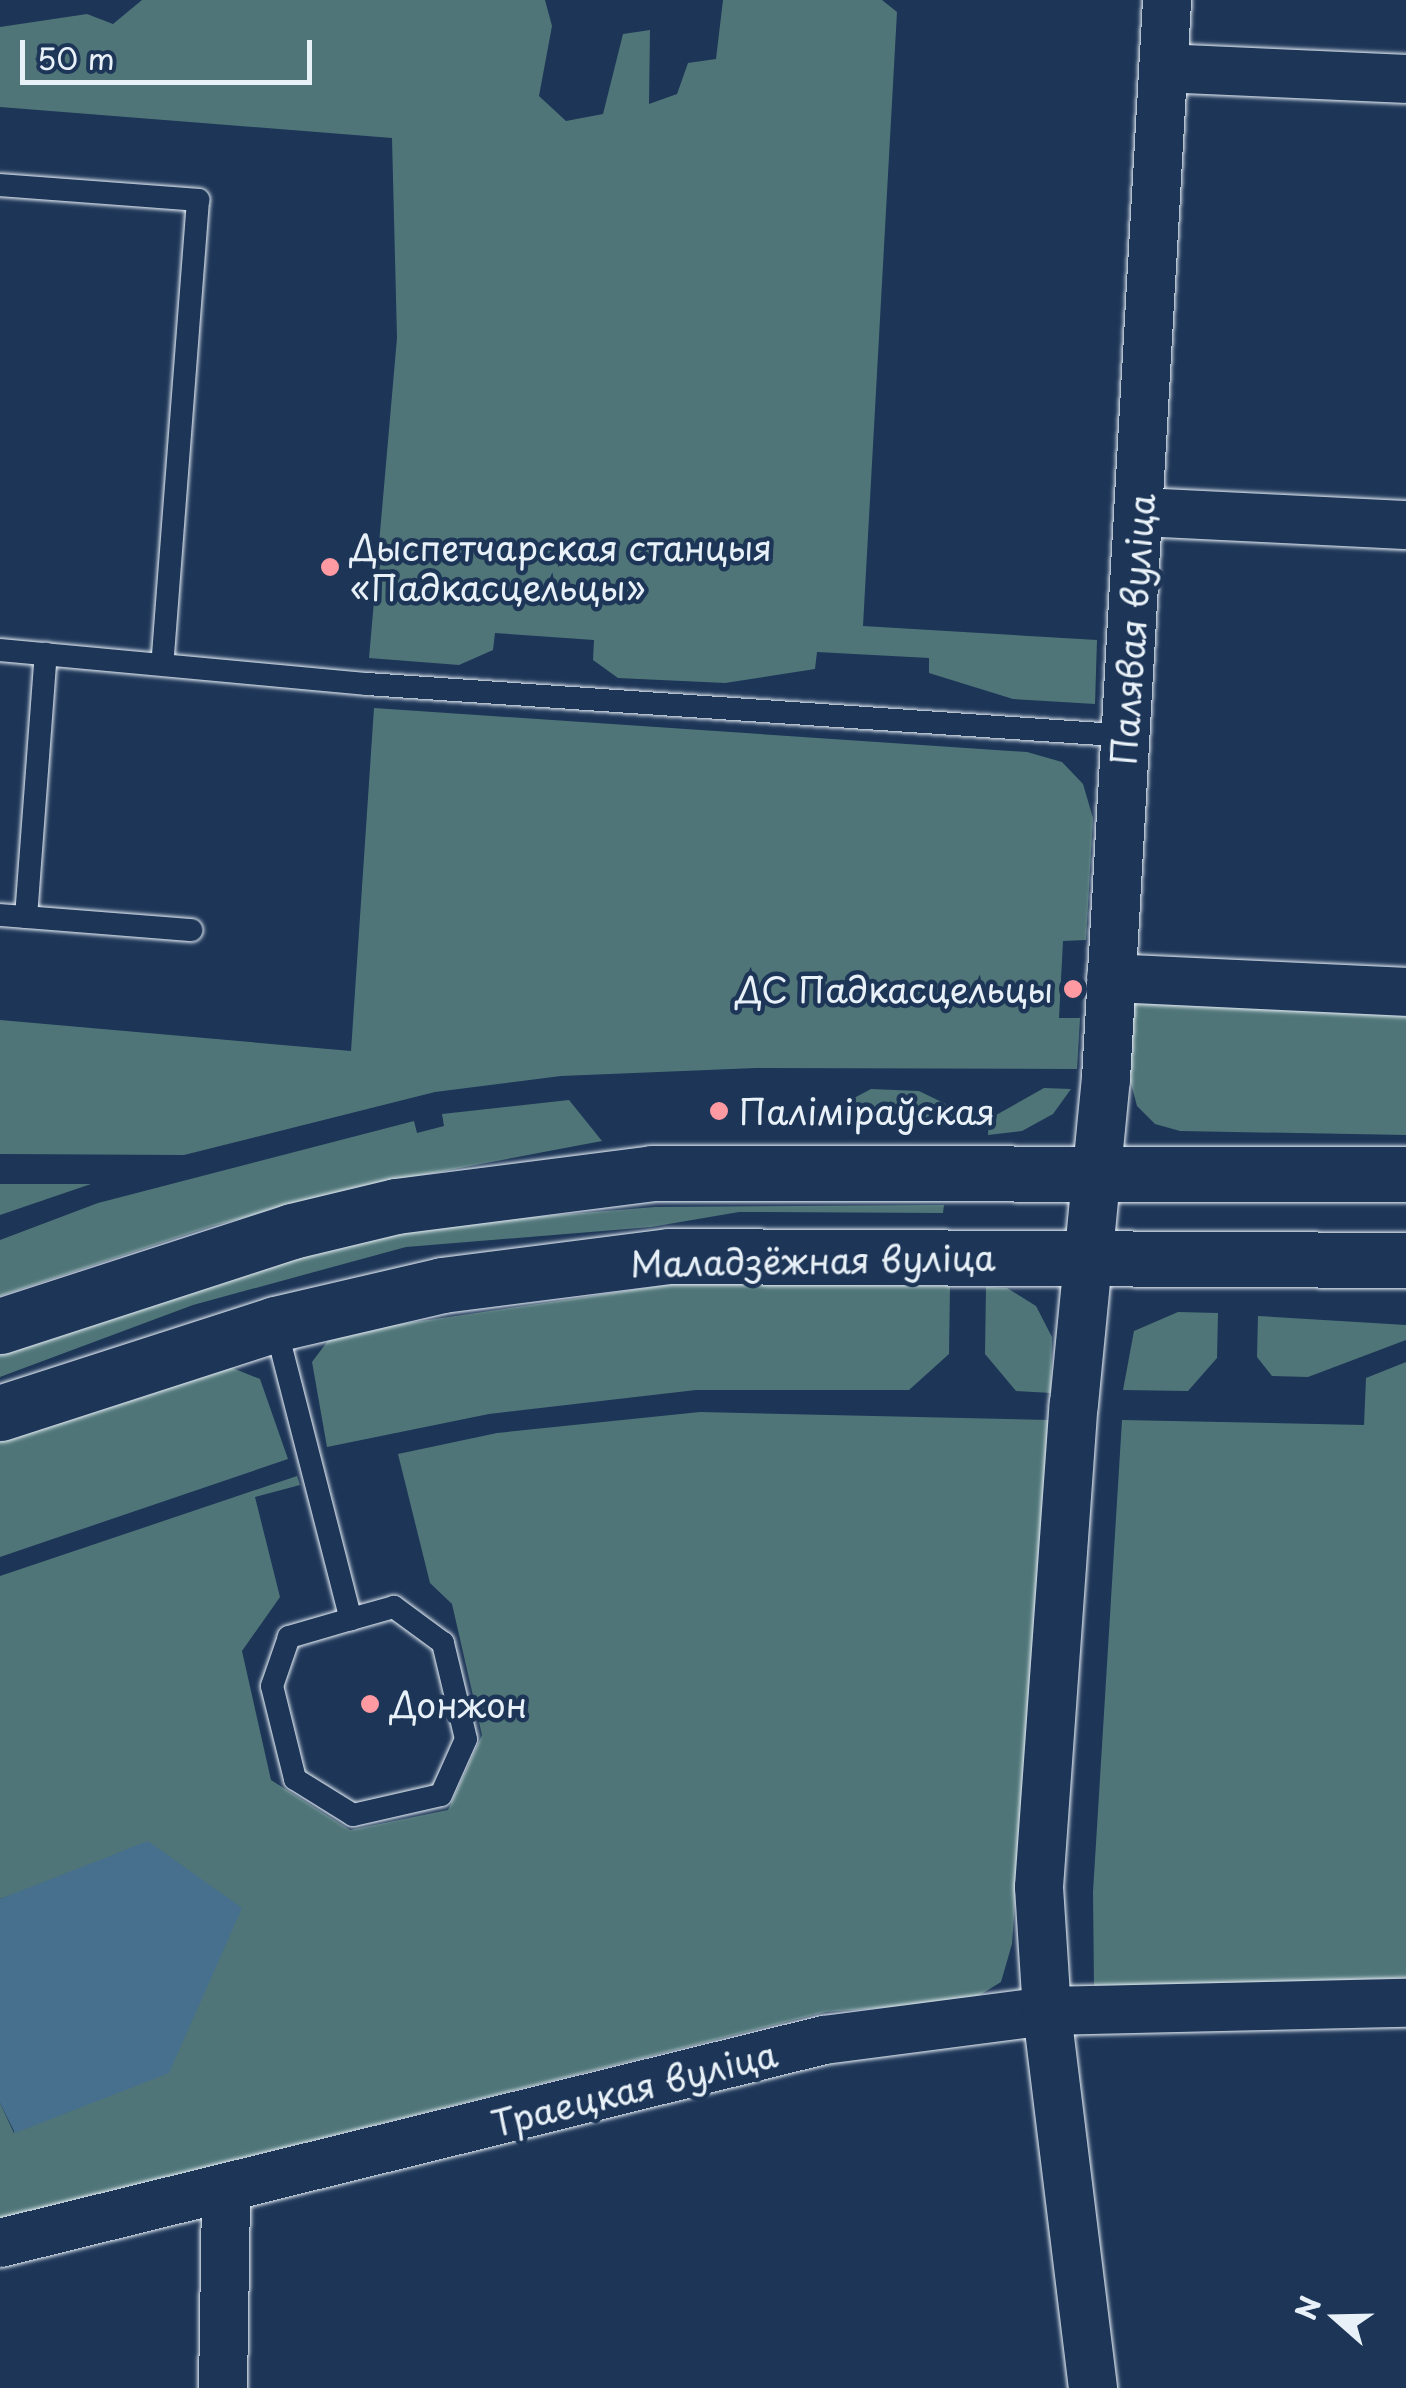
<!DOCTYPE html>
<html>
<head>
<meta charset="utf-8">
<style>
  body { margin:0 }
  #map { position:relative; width:1406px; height:2388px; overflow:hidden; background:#1d3557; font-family:"Playpen Sans",sans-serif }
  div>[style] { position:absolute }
  .green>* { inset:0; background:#4f7578 }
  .water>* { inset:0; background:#46708d }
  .roads { filter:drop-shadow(0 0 2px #e8f1f8) drop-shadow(0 0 2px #e8f1f8) }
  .lane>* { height:22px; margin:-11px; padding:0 11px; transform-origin:11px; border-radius:11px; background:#1d3557 }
  .street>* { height:48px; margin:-24px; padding:0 24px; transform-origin:24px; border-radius:24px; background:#1d3557 }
  .secondary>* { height:55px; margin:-27.5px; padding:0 27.5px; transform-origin:27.5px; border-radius:27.5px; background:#1d3557 }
  .dots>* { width:28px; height:28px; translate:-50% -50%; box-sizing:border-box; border:5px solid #1d3557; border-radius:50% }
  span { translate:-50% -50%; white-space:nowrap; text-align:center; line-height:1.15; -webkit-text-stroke:9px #1d3557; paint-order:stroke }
  .poi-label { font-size:35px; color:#e8f1f8 }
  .left { translate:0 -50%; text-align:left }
  .right { translate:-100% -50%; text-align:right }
  .street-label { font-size:35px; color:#e8f1f8 }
  .north { position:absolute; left:1286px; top:2268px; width:100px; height:100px; -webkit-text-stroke:8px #1d3557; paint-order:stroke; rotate:290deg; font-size:28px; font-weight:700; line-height:40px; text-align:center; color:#e8f1f8 }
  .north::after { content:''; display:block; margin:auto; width:35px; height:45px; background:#e8f1f8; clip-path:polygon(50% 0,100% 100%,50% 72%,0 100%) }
  .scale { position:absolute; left:20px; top:40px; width:292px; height:45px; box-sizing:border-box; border:5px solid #e8f1f8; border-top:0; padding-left:12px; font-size:30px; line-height:35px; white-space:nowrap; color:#e8f1f8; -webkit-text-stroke:8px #1d3557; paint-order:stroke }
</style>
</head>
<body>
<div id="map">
  <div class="green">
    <i style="clip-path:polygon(142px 0,545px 0,552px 26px,539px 96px,566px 121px,603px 114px,623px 34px,650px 30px,649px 104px,677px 94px,688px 63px,716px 59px,723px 0,882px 0,897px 12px,863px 626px,1097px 640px,1095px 704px,1013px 699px,929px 673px,929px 658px,817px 652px,815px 669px,725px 683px,618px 678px,593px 660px,594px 640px,495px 633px,493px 650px,459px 665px,369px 658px,397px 338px,392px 138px,0 107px,0 27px,87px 14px,113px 24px)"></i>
    <i style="clip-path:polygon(374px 708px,1027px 752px,1062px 762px,1083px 784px,1093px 818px,1086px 940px,1063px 941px,1059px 1018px,1080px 1018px,1077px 1069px,756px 1068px,561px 1076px,435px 1092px,184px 1155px,0 1154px,0 1020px,351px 1051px)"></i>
    <i style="clip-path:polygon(1133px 1000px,1406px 1013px,1406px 1135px,1180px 1131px,1155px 1124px,1137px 1106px,1130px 1080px)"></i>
    <i style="clip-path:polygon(1044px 1088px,1071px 1089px,1053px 1114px,1022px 1131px,988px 1135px,989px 1119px)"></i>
    <i style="clip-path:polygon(871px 1089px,919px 1091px,952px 1107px,952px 1119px,839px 1120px,839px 1106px)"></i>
    <i style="clip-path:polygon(569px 1100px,602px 1141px,365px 1186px,212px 1226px,0 1296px,0 1240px,98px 1203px,414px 1121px,417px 1133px,444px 1126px,442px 1114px)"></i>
    <i style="clip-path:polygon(0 1184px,91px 1184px,0 1215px)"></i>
    <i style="clip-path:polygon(944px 1205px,943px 1213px,739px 1212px,651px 1227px,406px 1247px,193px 1305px,0 1377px,0 1355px,183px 1289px,399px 1228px,655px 1207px)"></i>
    <i style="clip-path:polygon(680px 1283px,950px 1286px,949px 1354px,909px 1390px,696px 1390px,489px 1414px,327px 1447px,312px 1362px,333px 1334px)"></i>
    <i style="clip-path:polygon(986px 1287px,1007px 1288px,1036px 1306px,1052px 1337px,1051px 1393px,1016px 1391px,985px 1354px)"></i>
    <i style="clip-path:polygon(1178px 1312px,1218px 1313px,1217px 1358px,1188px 1391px,1123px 1390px,1134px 1331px)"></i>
    <i style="clip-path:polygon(1258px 1316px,1406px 1325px,1406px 1340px,1308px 1377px,1272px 1376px,1257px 1357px)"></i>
    <i style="clip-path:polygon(1406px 1362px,1406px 1978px,1094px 1988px,1093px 1892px,1122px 1420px,1364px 1425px,1366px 1378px)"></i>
    <i style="clip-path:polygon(225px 1365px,260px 1379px,288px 1459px,0 1557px,0 1442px)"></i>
    <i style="clip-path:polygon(700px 1412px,1050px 1420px,1012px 1944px,1001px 1982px,970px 2001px,826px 2012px,0 2219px,0 2103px,14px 2133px,70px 1875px,0 1899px,0 1576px,297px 1476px,300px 1485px,255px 1497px,280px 1597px,242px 1651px,271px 1780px,350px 1830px,448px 1810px,482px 1735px,452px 1604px,430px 1583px,398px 1454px,497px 1433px)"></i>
  </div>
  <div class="water">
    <i style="clip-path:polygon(148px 1841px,242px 1908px,169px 2073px,15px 2133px,0 2103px,0 1899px)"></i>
  </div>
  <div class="roads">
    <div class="lane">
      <i style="left:0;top:185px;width:199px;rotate:4.3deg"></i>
      <i style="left:198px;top:200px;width:464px;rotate:94.4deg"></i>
      <i style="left:0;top:650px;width:369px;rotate:5.3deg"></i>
      <i style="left:367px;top:684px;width:764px;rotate:3.9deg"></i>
      <i style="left:0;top:915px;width:192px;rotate:4.5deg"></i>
      <i style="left:26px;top:917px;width:264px;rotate:-85.7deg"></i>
      <i style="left:275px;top:1324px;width:305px;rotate:75.6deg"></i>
      <i style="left:351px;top:1619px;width:65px;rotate:163.8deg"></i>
      <i style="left:289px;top:1637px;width:52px;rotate:109.1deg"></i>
      <i style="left:272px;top:1686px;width:96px;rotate:76.1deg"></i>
      <i style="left:295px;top:1779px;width:68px;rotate:31.8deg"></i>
      <i style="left:353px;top:1815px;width:90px;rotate:-12.8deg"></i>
      <i style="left:441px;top:1795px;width:61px;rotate:-65.9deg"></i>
      <i style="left:466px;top:1739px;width:99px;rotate:-103.5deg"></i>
      <i style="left:443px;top:1643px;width:61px;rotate:-143.7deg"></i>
      <i style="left:394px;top:1607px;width:45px;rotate:164.4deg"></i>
    </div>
    <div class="street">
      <i style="left:1164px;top:68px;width:242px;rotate:2.6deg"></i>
      <i style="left:1140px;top:512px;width:266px;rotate:2.8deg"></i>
      <i style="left:1111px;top:978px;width:295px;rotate:2.7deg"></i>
      <i style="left:0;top:2243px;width:849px;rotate:-13.84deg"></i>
      <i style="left:824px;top:2040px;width:225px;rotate:-7.4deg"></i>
      <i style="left:1047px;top:2011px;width:359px;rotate:-1.3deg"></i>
      <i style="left:223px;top:2388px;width:196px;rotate:-89.1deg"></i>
      <i style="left:1093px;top:2388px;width:380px;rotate:-97deg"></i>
      <i style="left:1047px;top:2011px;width:124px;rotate:-93.7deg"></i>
      <i style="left:1039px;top:1887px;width:484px;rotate:-85.9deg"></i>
      <i style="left:1074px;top:1404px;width:327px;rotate:-84.4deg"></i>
      <i style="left:1106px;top:1079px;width:1081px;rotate:-86.76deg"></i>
    </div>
    <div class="secondary">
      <i style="left:0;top:1326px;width:307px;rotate:-18deg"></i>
      <i style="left:292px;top:1231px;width:107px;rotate:-13.5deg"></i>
      <i style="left:396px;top:1206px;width:258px;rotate:-7.3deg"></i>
      <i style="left:652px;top:1173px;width:754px;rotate:0.08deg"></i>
      <i style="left:0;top:1413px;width:289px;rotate:-17.9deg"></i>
      <i style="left:275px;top:1324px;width:171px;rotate:-13.1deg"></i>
      <i style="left:442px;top:1285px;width:229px;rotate:-7.3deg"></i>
      <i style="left:669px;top:1256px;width:737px;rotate:0.31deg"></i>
    </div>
  </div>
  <div class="dots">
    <i style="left:330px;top:567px;background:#ff9aa2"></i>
    <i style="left:1073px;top:989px;background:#ff9aa2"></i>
    <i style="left:719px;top:1111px;background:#ff9aa2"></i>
    <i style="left:370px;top:1704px;background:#ff9aa2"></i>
  </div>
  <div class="poi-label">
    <span class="left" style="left:350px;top:567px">Дыспетчарская станцыя<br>«Падкасцельцы»</span>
    <span class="right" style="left:1053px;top:989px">ДС Падкасцельцы</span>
    <span class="left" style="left:739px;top:1111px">Паліміраўская</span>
    <span class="left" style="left:390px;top:1704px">Донжон</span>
  </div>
  <div class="street-label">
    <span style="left:1132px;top:629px;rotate:-86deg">Палявая вуліца</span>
    <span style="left:813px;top:1260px;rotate:-1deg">Маладзёжная вуліца</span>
    <span style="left:634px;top:2088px;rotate:-14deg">Траецкая вуліца</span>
  </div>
  <div class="north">N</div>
  <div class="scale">50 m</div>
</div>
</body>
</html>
